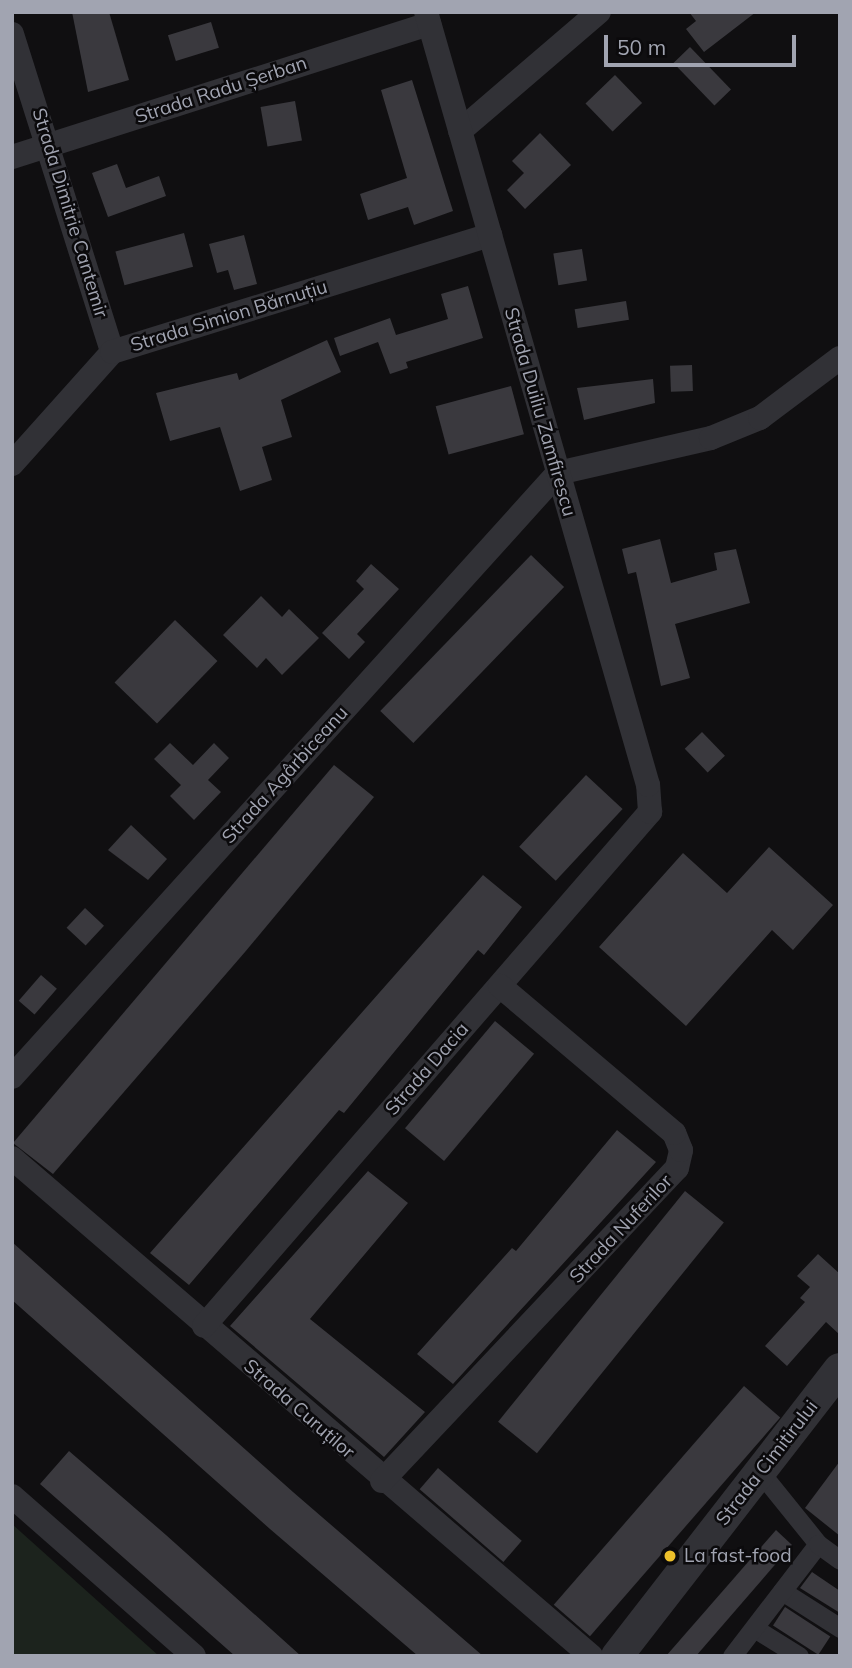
<!DOCTYPE html>
<html>
<head>
<meta charset="utf-8">
<style>
  body { margin:0 }
  #map { position:relative; width:852px; height:1668px; overflow:hidden; background:#100f11; font-family:Mulish,sans-serif }
  div>[style] { position:absolute }
  .green>* { inset:0; background:#1c231d }
  .building>* { inset:0; background:#3a393e; transform-origin:0 0 }
  .pedestrian>* { height:19px; margin:-9.5px; padding:0 9.5px; transform-origin:9.5px; border-radius:9.5px; background:#313136 }
  .minor>* { height:24px; margin:-12px; padding:0 12px; transform-origin:12px; border-radius:12px; background:#313136 }
  .tertiary>* { height:32px; margin:-16px; padding:0 16px; transform-origin:16px; border-radius:16px; background:#313136 }
  .dots>* { width:19px; height:19px; translate:-50% -50%; box-sizing:border-box; border:4px solid #0b0a0c; border-radius:50% }
  span { translate:-50% -50%; white-space:nowrap; text-align:center; line-height:1.15; -webkit-text-stroke:5px #0b0a0c; paint-order:stroke }
  .street-label { font-size:19px; color:#a1a4b1 }
  .poi-label { font-size:19px; color:#a1a4b1 }
  .left { translate:0 -50%; text-align:left }
  .frame { position:absolute; inset:0; border:14px solid #a1a4b1; pointer-events:none }
  .scale { position:absolute; left:604px; top:35px; width:192px; height:32px; box-sizing:border-box; border:4px solid #a1a4b1; border-top:0; padding-left:9px; font-size:21px; line-height:24px; white-space:nowrap; color:#a1a4b1; -webkit-text-stroke:5px #0b0a0c; paint-order:stroke }
</style>
</head>
<body>
<div id="map">
  <div class="green">
    <i style="clip-path:polygon(12px 1524px,159px 1656px,12px 1656px)"></i>
  </div>
  <div class="building">
    <i style="clip-path:polygon(72px 12px,109px 12px,129px 80px,88px 92px)"></i>
    <i style="clip-path:polygon(689px 12px,756px 12px,704px 52px,686px 29px,696px 21px)"></i>
    <i style="left:211px;top:22px;width:27px;height:45px;rotate:73deg"></i>
    <i style="left:690px;top:47px;width:59px;height:23px;rotate:46deg"></i>
    <i style="left:615px;top:75px;width:39px;height:41px;rotate:46deg"></i>
    <i style="clip-path:polygon(412px 80px,453px 211px,414px 225px,408px 207px,368px 220px,360px 194px,407px 178px,381px 90px)"></i>
    <i style="left:295px;top:101px;width:40px;height:35px;rotate:80deg"></i>
    <i style="clip-path:polygon(540px 133px,571px 165px,525px 209px,507px 190px,524px 173px,512px 161px)"></i>
    <i style="clip-path:polygon(117px 164px,126px 188px,159px 176px,166px 196px,108px 217px,92px 173px)"></i>
    <i style="left:184px;top:233px;width:35px;height:71px;rotate:75deg"></i>
    <i style="clip-path:polygon(244px 235px,257px 284px,234px 290px,228px 270px,217px 273px,209px 244px)"></i>
    <i style="left:582px;top:249px;width:32px;height:29px;rotate:81deg"></i>
    <i style="clip-path:polygon(468px 286px,483px 338px,406px 362px,408px 368px,390px 374px,378px 342px,340px 356px,334px 338px,390px 318px,396px 335px,448px 319px,441px 294px)"></i>
    <i style="left:626px;top:301px;width:19px;height:52px;rotate:81deg"></i>
    <i style="clip-path:polygon(327px 340px,341px 372px,281px 400px,292px 437px,262px 447px,272px 480px,240px 491px,220px 427px,170px 441px,156px 393px,237px 373px,239px 380px)"></i>
    <i style="left:692px;top:365px;width:26px;height:22px;rotate:88deg"></i>
    <i style="clip-path:polygon(653px 379px,655px 403px,584px 420px,577px 388px)"></i>
    <i style="left:511px;top:386px;width:50px;height:78px;rotate:75deg"></i>
    <i style="clip-path:polygon(660px 539px,671px 583px,717px 570px,714px 553px,736px 549px,750px 603px,675px 624px,690px 678px,661px 686px,636px 572px,628px 574px,622px 549px)"></i>
    <i style="left:531px;top:555px;width:46px;height:217px;rotate:44deg"></i>
    <i style="clip-path:polygon(371px 564px,399px 589px,357px 634px,365px 642px,349px 659px,322px 633px,364px 589px,356px 581px)"></i>
    <i style="clip-path:polygon(261px 596px,282px 617px,289px 609px,319px 638px,282px 675px,266px 658px,257px 668px,223px 635px)"></i>
    <i style="left:175px;top:620px;width:59px;height:87px;rotate:44deg"></i>
    <i style="left:702px;top:732px;width:33px;height:24px;rotate:46deg"></i>
    <i style="clip-path:polygon(170px 743px,193px 765px,214px 743px,229px 758px,208px 780px,221px 792px,194px 820px,170px 796px,181px 785px,154px 759px)"></i>
    <i style="clip-path:polygon(334px 765px,374px 797px,245px 952px,53px 1174px,13px 1143px)"></i>
    <i style="left:586px;top:775px;width:50px;height:98px;rotate:43deg"></i>
    <i style="clip-path:polygon(131px 825px,167px 859px,148px 880px,108px 850px)"></i>
    <i style="clip-path:polygon(769px 847px,833px 905px,793px 950px,772px 930px,686px 1026px,599px 947px,683px 853px,727px 893px)"></i>
    <i style="clip-path:polygon(483px 875px,522px 907px,484px 955px,478px 950px,344px 1113px,339px 1110px,189px 1285px,150px 1253px)"></i>
    <i style="left:85px;top:908px;width:26px;height:27px;rotate:43deg"></i>
    <i style="left:41px;top:975px;width:21px;height:34px;rotate:41deg"></i>
    <i style="left:495px;top:1021px;width:51px;height:140px;rotate:40deg"></i>
    <i style="clip-path:polygon(617px 1130px,656px 1162px,453px 1384px,417px 1354px,512px 1248px,516px 1251px)"></i>
    <i style="clip-path:polygon(368px 1171px,408px 1203px,310px 1319px,425px 1412px,384px 1457px,230px 1326px)"></i>
    <i style="left:685px;top:1191px;width:50px;height:297px;rotate:39deg"></i>
    <i style="clip-path:polygon(12px 1242px,293px 1492px,483px 1656px,418px 1656px,270px 1529px,12px 1300px)"></i>
    <i style="clip-path:polygon(818px 1254px,840px 1274px,840px 1335px,826px 1322px,787px 1366px,765px 1346px,805px 1302px,800px 1298px,810px 1287px,797px 1276px)"></i>
    <i style="left:744px;top:1386px;width:48px;height:290px;rotate:41deg"></i>
    <i style="clip-path:polygon(69px 1451px,166px 1535px,301px 1656px,235px 1656px,192px 1618px,40px 1484px)"></i>
    <i style="clip-path:polygon(840px 1461px,840px 1536px,805px 1508px)"></i>
    <i style="left:438px;top:1468px;width:111px;height:28px;rotate:41deg"></i>
    <i style="clip-path:polygon(776px 1530px,792px 1545px,696px 1656px,666px 1656px)"></i>
    <i style="clip-path:polygon(812px 1572px,840px 1591px,840px 1613px,800px 1588px)"></i>
    <i style="left:785px;top:1607px;width:54px;height:22px;rotate:33deg"></i>
  </div>
  <div class="pedestrian">
    <i style="left:760px;top:1472px;width:92px;rotate:51.1deg"></i>
    <i style="left:782px;top:1591px;width:69px;rotate:32.5deg"></i>
    <i style="left:754px;top:1628px;width:53px;rotate:31.9deg"></i>
    <i style="left:732px;top:1656px;width:141px;rotate:-52.5deg"></i>
    <i style="left:818px;top:1544px;width:27px;rotate:36deg"></i>
  </div>
  <div class="minor">
    <i style="left:12px;top:34px;width:333px;rotate:72.5deg"></i>
    <i style="left:460px;top:131px;width:183px;rotate:-40.6deg"></i>
    <i style="left:12px;top:157px;width:438px;rotate:-17.7deg"></i>
    <i style="left:12px;top:464px;width:150px;rotate:-48.2deg"></i>
    <i style="left:112px;top:352px;width:396px;rotate:-17.2deg"></i>
    <i style="left:558px;top:473px;width:157px;rotate:-12.9deg"></i>
    <i style="left:711px;top:438px;width:53px;rotate:-22.2deg"></i>
    <i style="left:760px;top:418px;width:100px;rotate:-36.9deg"></i>
    <i style="left:12px;top:1077px;width:814px;rotate:-47.89deg"></i>
    <i style="left:12px;top:1158px;width:764px;rotate:40.7deg"></i>
    <i style="left:204px;top:1326px;width:681px;rotate:-49.05deg"></i>
    <i style="left:650px;top:812px;width:27px;rotate:-94deg"></i>
    <i style="left:648px;top:785px;width:804px;rotate:-106.02deg"></i>
    <i style="left:382px;top:1481px;width:430px;rotate:-46.7deg"></i>
    <i style="left:677px;top:1168px;width:18px;rotate:-77deg"></i>
    <i style="left:681px;top:1150px;width:18px;rotate:-112deg"></i>
    <i style="left:674px;top:1133px;width:228px;rotate:-139.8deg"></i>
    <i style="left:12px;top:1496px;width:242px;rotate:41.3deg"></i>
  </div>
  <div class="tertiary">
    <i style="left:617px;top:1656px;width:363px;rotate:-52.2deg"></i>
  </div>
  <div class="dots">
    <i style="left:670px;top:1556px;background:#edc02b"></i>
  </div>
  <div class="street-label">
    <span style="left:221px;top:90px;rotate:-18deg">Strada Radu Șerban</span>
    <span style="left:70px;top:213px;rotate:73deg">Strada Dimitrie Cantemir</span>
    <span style="left:229px;top:316px;rotate:-17deg">Strada Simion Bărnuțiu</span>
    <span style="left:540px;top:412px;rotate:74deg">Strada Duiliu Zamfirescu</span>
    <span style="left:285px;top:775px;rotate:-48deg">Strada Agârbiceanu</span>
    <span style="left:427px;top:1069px;rotate:-49deg">Strada Dacia</span>
    <span style="left:621px;top:1229px;rotate:-47deg">Strada Nuferilor</span>
    <span style="left:299px;top:1409px;rotate:41deg">Strada Curuților</span>
    <span style="left:767px;top:1463px;rotate:-52deg">Strada Cimitirului</span>
  </div>
  <div class="poi-label">
    <span class="left" style="left:684px;top:1556px">La fast-food</span>
  </div>
  <div class="frame"></div>
  <div class="scale">50 m</div>
</div>
</body>
</html>
